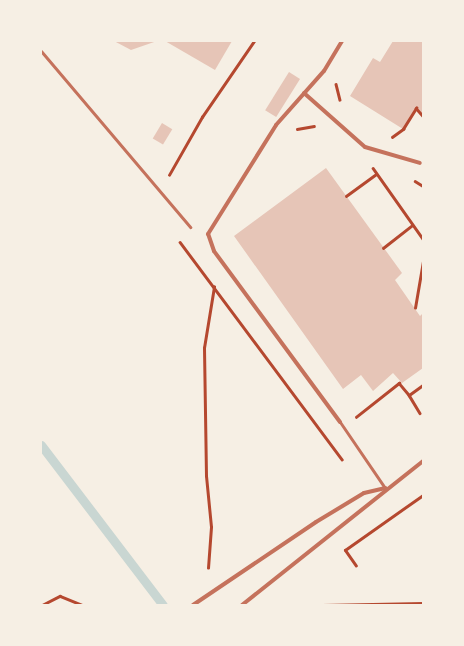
<!DOCTYPE html>
<html>
<head>
<meta charset="utf-8">
<style>
  body { margin:0 }
  #map { position:relative; width:464px; height:646px; overflow:hidden; background:#f6efe4; font-family:Montserrat,sans-serif }
  div>[style] { position:absolute }
  .stream>* { height:9px; margin:-4.5px; padding:0 4.5px; transform-origin:4.5px; border-radius:4.5px; background:#c9d6d2 }
  .building>* { inset:0; background:#e6c5b7; transform-origin:0 0 }
  .path>* { height:2.5px; margin:-1.25px; padding:0 1.25px; transform-origin:1.25px; border-radius:1.25px; background:#b5482f }
  .service>* { height:3px; margin:-1.5px; padding:0 1.5px; transform-origin:1.5px; border-radius:1.5px; background:#c5725c }
  .minor>* { height:4px; margin:-2px; padding:0 2px; transform-origin:2px; border-radius:2px; background:#c5725c }
  span { translate:-50% -50%; white-space:nowrap; text-align:center; line-height:1.15; -webkit-text-stroke:3px #f6efe4; paint-order:stroke }
  .frame { position:absolute; inset:0; border:42px solid #f6efe4; pointer-events:none }
</style>
</head>
<body>
<div id="map">
  <div class="stream">
    <i style="left:41px;top:445px;width:201px;rotate:52.7deg"></i>
  </div>
  <div class="building">
    <i style="clip-path:polygon(114px 41px,157px 41px,131px 50px)"></i>
    <i style="clip-path:polygon(165px 41px,232px 41px,215px 70px)"></i>
    <i style="clip-path:polygon(393px 41px,423px 41px,423px 117px,416px 108px,403px 129px,350px 96px,373px 58px,380px 62px)"></i>
    <i style="left:289px;top:72px;width:13px;height:45px;rotate:32deg"></i>
    <i style="left:162px;top:123px;width:12px;height:18px;rotate:31deg"></i>
    <i style="clip-path:polygon(326px 168px,402px 273px,395px 280px,420px 316px,423px 313px,423px 368px,402px 383px,393px 373px,373px 391px,361px 375px,343px 389px,234px 236px)"></i>
  </div>
  <div class="path">
    <i style="left:336px;top:84px;width:16px;rotate:76deg"></i>
    <i style="left:297px;top:129px;width:17px;rotate:-10deg"></i>
    <i style="left:392px;top:137px;width:14px;rotate:-36deg"></i>
    <i style="left:403px;top:129px;width:25px;rotate:-58deg"></i>
    <i style="left:416px;top:108px;width:11px;rotate:49deg"></i>
    <i style="left:373px;top:168px;width:87px;rotate:54.8deg"></i>
    <i style="left:169px;top:175px;width:67px;rotate:-60.4deg"></i>
    <i style="left:202px;top:117px;width:92px;rotate:-55.6deg"></i>
    <i style="left:415px;top:181px;width:9px;rotate:32deg"></i>
    <i style="left:346px;top:196px;width:36px;rotate:-36deg"></i>
    <i style="left:180px;top:242px;width:271px;rotate:53.3deg"></i>
    <i style="left:383px;top:248px;width:37px;rotate:-38deg"></i>
    <i style="left:415px;top:308px;width:48px;rotate:-80.3deg"></i>
    <i style="left:409px;top:395px;width:21px;rotate:59deg"></i>
    <i style="left:356px;top:417px;width:55px;rotate:-38.3deg"></i>
    <i style="left:399px;top:383px;width:16px;rotate:50deg"></i>
    <i style="left:409px;top:395px;width:17px;rotate:-36deg"></i>
    <i style="left:356px;top:566px;width:19px;rotate:-125deg"></i>
    <i style="left:345px;top:550px;width:95px;rotate:-35.2deg"></i>
    <i style="left:208px;top:568px;width:41px;rotate:-85.8deg"></i>
    <i style="left:211px;top:527px;width:51px;rotate:-95.6deg"></i>
    <i style="left:206px;top:476px;width:128px;rotate:-90.9deg"></i>
    <i style="left:204px;top:348px;width:62px;rotate:-80.7deg"></i>
    <i style="left:42px;top:605px;width:20px;rotate:-27deg"></i>
    <i style="left:60px;top:596px;width:24px;rotate:22deg"></i>
    <i style="left:322px;top:605px;width:101px;rotate:-1.1deg"></i>
  </div>
  <div class="service">
    <i style="left:41px;top:51px;width:231px;rotate:49.7deg"></i>
    <i style="left:340px;top:422px;width:80px;rotate:55.7deg"></i>
  </div>
  <div class="minor">
    <i style="left:304px;top:93px;width:81px;rotate:41.5deg"></i>
    <i style="left:365px;top:147px;width:57px;rotate:16.2deg"></i>
    <i style="left:340px;top:422px;width:212px;rotate:-126.4deg"></i>
    <i style="left:214px;top:251px;width:18px;rotate:-109deg"></i>
    <i style="left:208px;top:234px;width:128px;rotate:-58deg"></i>
    <i style="left:276px;top:125px;width:72px;rotate:-48.4deg"></i>
    <i style="left:324px;top:71px;width:35px;rotate:-59deg"></i>
    <i style="left:193px;top:605px;width:148px;rotate:-34deg"></i>
    <i style="left:316px;top:522px;width:56px;rotate:-31.1deg"></i>
    <i style="left:364px;top:493px;width:22px;rotate:-13deg"></i>
    <i style="left:242px;top:605px;width:231px;rotate:-38.5deg"></i>
  </div>
  <div class="frame"></div>
</div>
</body>
</html>
